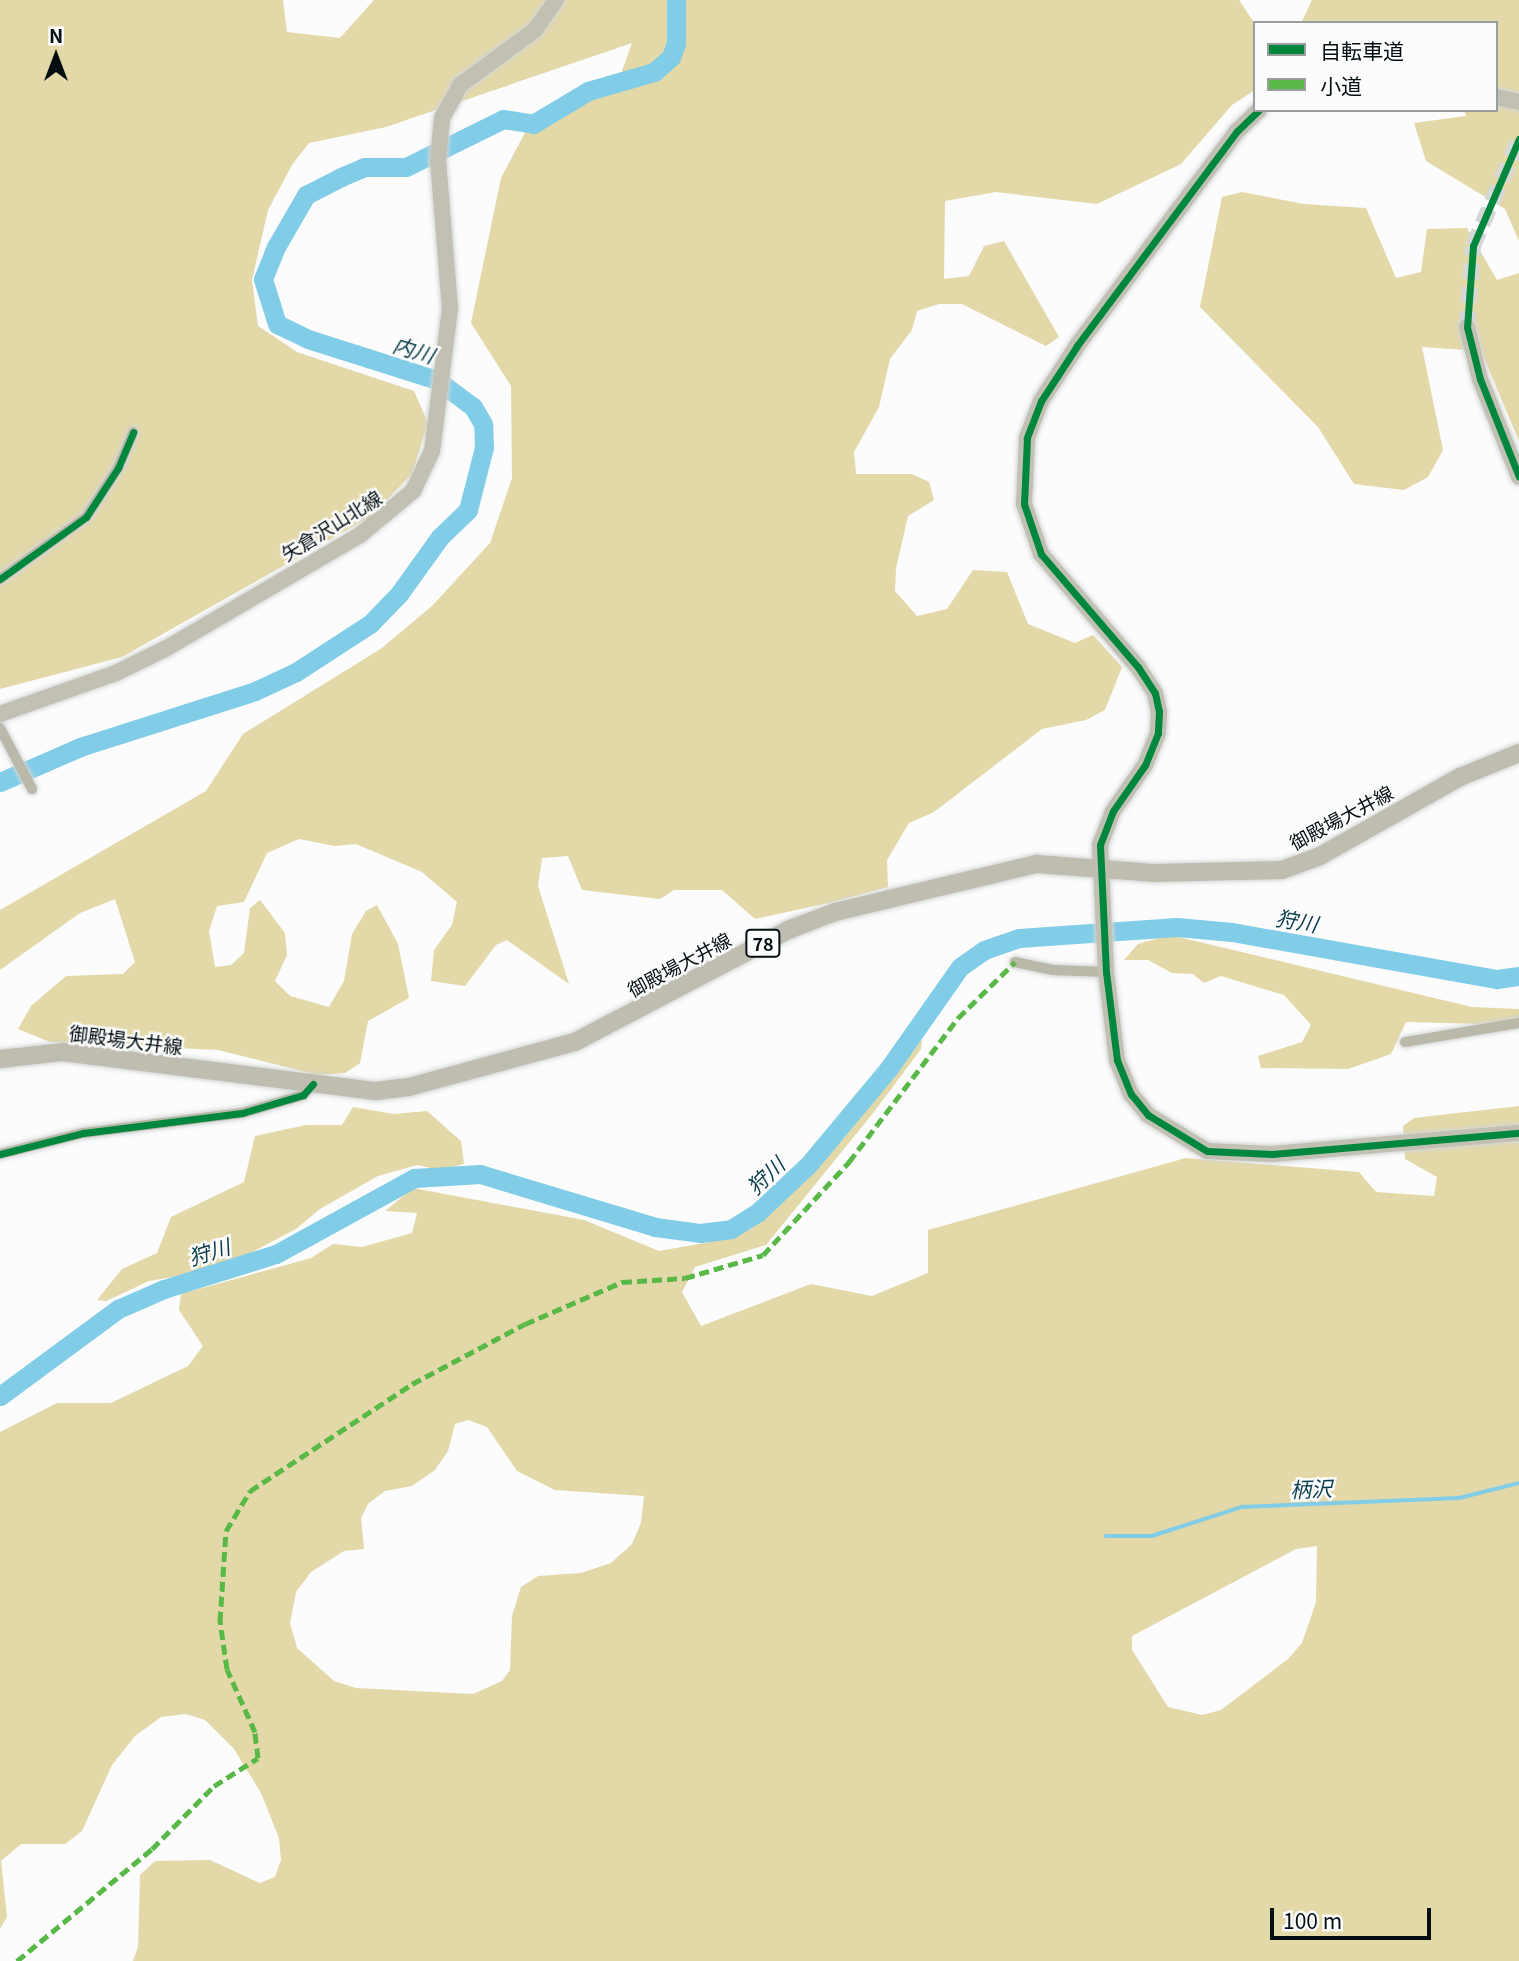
<!DOCTYPE html>
<html>
<head>
<meta charset="utf-8">
<style>
  body { margin:0 }
  #map { position:relative; width:1519px; height:1961px; overflow:hidden; background:#fbfcfb; font-family:Georgia,"Noto Sans JP",serif }
  div>[style] { position:absolute }
  .forest>* { inset:0; background:#e3d8a7 }
  .stream>* { height:3.5px; margin:-1.75px; padding:0 1.75px; transform-origin:1.75px; border-radius:1.75px; background:#81cde7 }
  .river>* { height:19px; margin:-9.5px; padding:0 9.5px; transform-origin:9.5px; border-radius:9.5px; background:#81cde7 }
  .secondary-tunnel>* { height:16px; margin-top:-8px; transform-origin:0; background:repeating-linear-gradient(90deg,#d6d8d8 0 16px,transparent 0 24px) }
  .roads { filter:drop-shadow(0 0 2px #d3d6d6) drop-shadow(0 0 2px #d3d6d6) }
  .street>* { height:10px; margin:-5px; padding:0 5px; transform-origin:5px; border-radius:5px; background:#bab8a9 }
  .secondary>* { height:16px; margin:-8px; padding:0 8px; transform-origin:8px; border-radius:8px; background:#c2c0b2 }
  .primary>* { height:18px; margin:-9px; padding:0 9px; transform-origin:9px; border-radius:9px; background:#bfbcb0 }
  .quiet>* { height:5px; margin-top:-2.5px; transform-origin:0; background:repeating-linear-gradient(90deg,#58b947 0 10px,transparent 0 15px) }
  .cycleway>* { height:7px; margin:-3.5px; padding:0 3.5px; transform-origin:3.5px; border-radius:3.5px; background:#00873e }
  span { translate:-50% -50%; white-space:nowrap; text-align:center; line-height:1.15; -webkit-text-stroke:5px #fbfcfb; paint-order:stroke }
  .shield-label span { padding:2px 5px; background:#fbfcfb; border:2px solid; border-radius:5px; -webkit-text-stroke-width:0 }
  .shield-label { font-size:18px; color:#040e12; font-weight:700 }
  .street-label { font-size:19px; color:#040e12 }
  .water-label { font-size:21px; color:#0b3c4c; font-style:italic }
  .legend { position:absolute; left:1253px; top:21px; width:245px; height:91px; box-sizing:border-box; background:#fbfcfb; border:2px solid #989d9e; margin:0; padding:9px 12px; list-style:none; font-size:21px; color:#040e12 }
  .legend li { display:flex; align-items:center; gap:14px; height:35px }
  .legend b { width:35px; border:2px solid #989d9e }
  .north { position:absolute; left:21px; top:21px; width:70px; height:70px; -webkit-text-stroke:5px #fbfcfb; paint-order:stroke; rotate:0deg; font-size:19px; font-weight:700; line-height:28px; text-align:center; color:#040e12 }
  .north::after { content:''; display:block; margin:auto; width:24px; height:32px; background:#040e12; clip-path:polygon(50% 0,100% 100%,50% 72%,0 100%) }
  .scale { position:absolute; left:1270px; top:1908px; width:161px; height:32px; box-sizing:border-box; border:4px solid #040e12; border-top:0; padding-left:9px; font-size:21px; line-height:24px; white-space:nowrap; color:#040e12; -webkit-text-stroke:5px #fbfcfb; paint-order:stroke }
</style>
</head>
<body>
<div id="map">
  <div class="forest">
    <i style="clip-path:polygon(0 0,283px 0,287px 32px,340px 38px,374px 0,1239px 0,1255px 24px,1255px 90px,1232px 105px,1181px 164px,1097px 204px,996px 192px,945px 201px,944px 279px,969px 276px,984px 246px,1004px 241px,1059px 337px,1046px 346px,962px 304px,939px 304px,917px 311px,912px 330px,890px 359px,879px 407px,854px 452px,856px 474px,912px 474px,929px 482px,934px 500px,908px 516px,896px 568px,895px 591px,917px 616px,947px 609px,973px 570px,1007px 572px,1028px 624px,1075px 643px,1093px 635px,1122px 667px,1105px 710px,1086px 720px,1042px 729px,934px 812px,909px 823px,887px 860px,888px 887px,833px 902px,755px 919px,722px 890px,674px 890px,660px 899px,582px 890px,568px 856px,542px 858px,538px 886px,569px 984px,507px 940px,496px 945px,465px 986px,431px 981px,434px 950px,452px 925px,457px 902px,422px 872px,356px 844px,335px 846px,299px 839px,267px 853px,244px 902px,217px 906px,209px 931px,215px 967px,231px 965px,244px 953px,250px 908px,260px 900px,285px 933px,287px 955px,275px 981px,290px 996px,329px 1007px,344px 981px,352px 934px,366px 911px,377px 905px,398px 944px,409px 998px,368px 1021px,360px 1063px,345px 1073px,318px 1075px,218px 1050px,50px 1042px,18px 1029px,31px 1006px,66px 976px,123px 974px,135px 962px,115px 899px,80px 913px,0 970px,0 910px,206px 791px,243px 734px,382px 648px,433px 605px,490px 543px,512px 478px,511px 386px,471px 323px,501px 178px,528px 127px,569px 101px,618px 82px,632px 43px,386px 127px,309px 143px,292px 165px,268px 210px,252px 280px,258px 326px,297px 352px,414px 391px,428px 423px,412px 474px,370px 517px,122px 657px,0 689px)"></i>
    <i style="clip-path:polygon(1312px 0,1519px 0,1519px 241px,1505px 209px,1426px 161px,1414px 123px,1466px 116px,1464px 110px,1496px 110px,1496px 23px,1301px 23px)"></i>
    <i style="clip-path:polygon(1242px 192px,1304px 204px,1366px 208px,1396px 278px,1421px 272px,1427px 229px,1467px 228px,1497px 280px,1519px 273px,1519px 441px,1481px 351px,1422px 347px,1443px 450px,1428px 477px,1404px 490px,1354px 484px,1318px 427px,1200px 307px,1222px 197px)"></i>
    <i style="clip-path:polygon(1170px 935px,1472px 1007px,1519px 1009px,1519px 1019px,1486px 1024px,1406px 1022px,1391px 1054px,1348px 1069px,1261px 1068px,1258px 1056px,1302px 1042px,1311px 1025px,1284px 995px,1221px 976px,1204px 983px,1193px 974px,1172px 973px,1148px 960px,1124px 960px,1138px 944px)"></i>
    <i style="clip-path:polygon(evenodd,922px 1039px,921px 1049px,874px 1112px,766px 1245px,695px 1267px,682px 1292px,701px 1326px,811px 1284px,872px 1296px,928px 1273px,928px 1230px,1186px 1158px,1359px 1172px,1376px 1192px,1434px 1196px,1437px 1177px,1405px 1159px,1403px 1126px,1414px 1118px,1519px 1106px,1519px 1961px,133px 1961px,138px 1947px,140px 1875px,155px 1861px,210px 1860px,260px 1883px,275px 1877px,281px 1860px,279px 1838px,261px 1793px,234px 1749px,205px 1720px,186px 1714px,161px 1717px,135px 1736px,112px 1765px,82px 1831px,65px 1844px,21px 1844px,1px 1861px,7px 1917px,0 1929px,0 1432px,57px 1403px,111px 1403px,188px 1366px,203px 1346px,179px 1310px,181px 1294px,311px 1258px,333px 1244px,362px 1247px,412px 1233px,417px 1213px,385px 1211px,413px 1188px,584px 1220px,659px 1251px,721px 1240px,751px 1229px,844px 1138px,922px 1039px,468px 1420px,487px 1427px,517px 1471px,555px 1490px,644px 1496px,641px 1523px,632px 1544px,611px 1563px,581px 1573px,538px 1576px,521px 1587px,512px 1616px,510px 1670px,502px 1681px,473px 1694px,356px 1688px,334px 1681px,297px 1648px,290px 1623px,296px 1592px,311px 1572px,344px 1551px,364px 1549px,361px 1518px,368px 1504px,385px 1491px,412px 1486px,435px 1470px,448px 1451px,455px 1424px,468px 1420px,922px 1039px,1317px 1546px,1316px 1602px,1302px 1643px,1288px 1659px,1221px 1710px,1202px 1715px,1168px 1707px,1132px 1650px,1132px 1636px,1296px 1549px,1317px 1546px)"></i>
    <i style="clip-path:polygon(353px 1107px,394px 1114px,427px 1111px,461px 1141px,464px 1164px,440px 1170px,417px 1165px,378px 1176px,320px 1209px,296px 1229px,220px 1269px,149px 1281px,106px 1301px,97px 1300px,122px 1269px,157px 1253px,171px 1217px,244px 1182px,255px 1136px,306px 1125px,342px 1125px)"></i>
  </div>
  <div class="stream">
    <i style="left:1106px;top:1536px;width:46px"></i>
    <i style="left:1152px;top:1536px;width:95px;rotate:-17.9deg"></i>
    <i style="left:1242px;top:1507px;width:217px;rotate:-2.4deg"></i>
    <i style="left:1459px;top:1498px;width:62px;rotate:-14deg"></i>
  </div>
  <div class="river">
    <i style="left:0;top:782px;width:87px;rotate:-23.6deg"></i>
    <i style="left:80px;top:747px;width:184px;rotate:-17.7deg"></i>
    <i style="left:255px;top:691px;width:45px;rotate:-24.9deg"></i>
    <i style="left:296px;top:672px;width:88px;rotate:-33deg"></i>
    <i style="left:370px;top:624px;width:42px;rotate:-46deg"></i>
    <i style="left:399px;top:594px;width:70px;rotate:-54.3deg"></i>
    <i style="left:440px;top:537px;width:39px;rotate:-44deg"></i>
    <i style="left:468px;top:510px;width:65px;rotate:-75.7deg"></i>
    <i style="left:484px;top:447px;width:23px;rotate:-92deg"></i>
    <i style="left:483px;top:424px;width:20px;rotate:-120deg"></i>
    <i style="left:473px;top:407px;width:45px;rotate:-143.1deg"></i>
    <i style="left:437px;top:380px;width:135px;rotate:-162.4deg"></i>
    <i style="left:308px;top:339px;width:34px;rotate:-154deg"></i>
    <i style="left:277px;top:324px;width:47px;rotate:-107.3deg"></i>
    <i style="left:263px;top:279px;width:35px;rotate:-68deg"></i>
    <i style="left:276px;top:247px;width:60px;rotate:-60deg"></i>
    <i style="left:306px;top:195px;width:39px;rotate:-27deg"></i>
    <i style="left:341px;top:177px;width:25px;rotate:-23deg"></i>
    <i style="left:364px;top:167px;width:42px"></i>
    <i style="left:406px;top:167px;width:108px;rotate:-26.3deg"></i>
    <i style="left:503px;top:119px;width:30px;rotate:9deg"></i>
    <i style="left:533px;top:124px;width:64px;rotate:-31deg"></i>
    <i style="left:588px;top:91px;width:69px;rotate:-16.1deg"></i>
    <i style="left:654px;top:72px;width:23px;rotate:-41deg"></i>
    <i style="left:671px;top:57px;width:15px;rotate:-70deg"></i>
    <i style="left:676px;top:43px;width:43px;rotate:-90deg"></i>
    <i style="left:0;top:1396px;width:147px;rotate:-36.4deg"></i>
    <i style="left:118px;top:1309px;width:50px;rotate:-23.5deg"></i>
    <i style="left:164px;top:1289px;width:117px;rotate:-17.4deg"></i>
    <i style="left:276px;top:1254px;width:158px;rotate:-28.8deg"></i>
    <i style="left:414px;top:1178px;width:66px;rotate:-3.5deg"></i>
    <i style="left:480px;top:1174px;width:183px;rotate:16.8deg"></i>
    <i style="left:655px;top:1227px;width:45px;rotate:7.6deg"></i>
    <i style="left:700px;top:1233px;width:31px;rotate:-7deg"></i>
    <i style="left:731px;top:1229px;width:31px;rotate:-32deg"></i>
    <i style="left:757px;top:1213px;width:71px;rotate:-43.3deg"></i>
    <i style="left:809px;top:1164px;width:125px;rotate:-50.2deg"></i>
    <i style="left:889px;top:1068px;width:123px;rotate:-54.9deg"></i>
    <i style="left:960px;top:967px;width:29px;rotate:-35deg"></i>
    <i style="left:984px;top:950px;width:37px;rotate:-19deg"></i>
    <i style="left:1019px;top:938px;width:158px;rotate:-4deg"></i>
    <i style="left:1177px;top:927px;width:55px;rotate:5.2deg"></i>
    <i style="left:1232px;top:932px;width:269px;rotate:10.1deg"></i>
    <i style="left:1497px;top:979px;width:22px;rotate:-8deg"></i>
  </div>
  <div class="secondary-tunnel">
    <i style="left:1467px;top:327px;width:81px;rotate:-85.8deg"></i>
    <i style="left:1473px;top:246px;width:116px;rotate:-66.7deg"></i>
  </div>
  <div class="roads">
    <div class="street">
      <i style="left:0;top:579px;width:106px;rotate:-35.8deg"></i>
      <i style="left:86px;top:517px;width:59px;rotate:-56.9deg"></i>
      <i style="left:118px;top:468px;width:39px;rotate:-67deg"></i>
      <i style="left:0;top:728px;width:69px;rotate:62.3deg"></i>
      <i style="left:1015px;top:962px;width:38px;rotate:12deg"></i>
      <i style="left:1052px;top:970px;width:54px;rotate:2.1deg"></i>
      <i style="left:1405px;top:1042px;width:116px;rotate:-9.5deg"></i>
      <i style="left:0;top:1154px;width:86px;rotate:-14.2deg"></i>
      <i style="left:83px;top:1133px;width:160px;rotate:-7.2deg"></i>
      <i style="left:242px;top:1113px;width:64px;rotate:-16.4deg"></i>
      <i style="left:303px;top:1095px;width:15px;rotate:-48deg"></i>
    </div>
    <div class="secondary">
      <i style="left:1496px;top:97px;width:24px;rotate:12deg"></i>
      <i style="left:1259px;top:110px;width:30px;rotate:136deg"></i>
      <i style="left:1237px;top:131px;width:268px;rotate:126.7deg"></i>
      <i style="left:1077px;top:346px;width:66px;rotate:123.2deg"></i>
      <i style="left:1041px;top:401px;width:40px;rotate:111deg"></i>
      <i style="left:1027px;top:438px;width:66px;rotate:92.6deg"></i>
      <i style="left:1024px;top:504px;width:53px;rotate:71.2deg"></i>
      <i style="left:1041px;top:554px;width:149px;rotate:49.4deg"></i>
      <i style="left:1138px;top:667px;width:31px;rotate:57deg"></i>
      <i style="left:1155px;top:693px;width:19px;rotate:78deg"></i>
      <i style="left:1159px;top:712px;width:21px;rotate:93deg"></i>
      <i style="left:1158px;top:733px;width:35px;rotate:112deg"></i>
      <i style="left:1145px;top:765px;width:56px;rotate:124.8deg"></i>
      <i style="left:1113px;top:811px;width:36px;rotate:111deg"></i>
      <i style="left:1100px;top:845px;width:127px;rotate:87.3deg"></i>
      <i style="left:1106px;top:972px;width:89px;rotate:82.9deg"></i>
      <i style="left:1117px;top:1060px;width:37px;rotate:68deg"></i>
      <i style="left:1131px;top:1094px;width:27px;rotate:51deg"></i>
      <i style="left:1148px;top:1115px;width:69px;rotate:31.4deg"></i>
      <i style="left:1207px;top:1151px;width:65px;rotate:2.6deg"></i>
      <i style="left:1272px;top:1154px;width:248px;rotate:-4.9deg"></i>
      <i style="left:1467px;top:327px;width:54px;rotate:76deg"></i>
      <i style="left:1480px;top:379px;width:105px;rotate:68.3deg"></i>
      <i style="left:0;top:714px;width:123px;rotate:-19.5deg"></i>
      <i style="left:116px;top:673px;width:55px;rotate:-26.1deg"></i>
      <i style="left:165px;top:649px;width:226px;rotate:-30.3deg"></i>
      <i style="left:360px;top:535px;width:69px;rotate:-39.7deg"></i>
      <i style="left:413px;top:491px;width:44px;rotate:-64.6deg"></i>
      <i style="left:432px;top:451px;width:143px;rotate:-82.8deg"></i>
      <i style="left:450px;top:309px;width:148px;rotate:-94.6deg"></i>
      <i style="left:438px;top:161px;width:43px;rotate:-84.7deg"></i>
      <i style="left:442px;top:118px;width:38px;rotate:-61deg"></i>
      <i style="left:460px;top:85px;width:93px;rotate:-36.3deg"></i>
      <i style="left:535px;top:30px;width:37px;rotate:-55deg"></i>
    </div>
    <div class="primary">
      <i style="left:0;top:1059px;width:62px;rotate:-6.4deg"></i>
      <i style="left:62px;top:1052px;width:316px;rotate:7.1deg"></i>
      <i style="left:376px;top:1091px;width:33px;rotate:-7deg"></i>
      <i style="left:409px;top:1087px;width:172px;rotate:-15.2deg"></i>
      <i style="left:575px;top:1042px;width:241px;rotate:-27.7deg"></i>
      <i style="left:788px;top:930px;width:50px;rotate:-21deg"></i>
      <i style="left:835px;top:912px;width:208px;rotate:-13.4deg"></i>
      <i style="left:1037px;top:864px;width:116px;rotate:4.4deg"></i>
      <i style="left:1153px;top:873px;width:129px;rotate:-1.3deg"></i>
      <i style="left:1282px;top:870px;width:40px;rotate:-20.2deg"></i>
      <i style="left:1320px;top:856px;width:161px;rotate:-29.4deg"></i>
      <i style="left:1460px;top:777px;width:64px;rotate:-22.1deg"></i>
    </div>
  </div>
  <div class="quiet">
    <i style="left:17px;top:1961px;width:175px;rotate:-39.7deg"></i>
    <i style="left:152px;top:1849px;width:88px;rotate:-45.5deg"></i>
    <i style="left:214px;top:1786px;width:52px;rotate:-32.5deg"></i>
    <i style="left:258px;top:1758px;width:26px;rotate:-97deg"></i>
    <i style="left:255px;top:1732px;width:69px;rotate:-114deg"></i>
    <i style="left:227px;top:1669px;width:49px;rotate:-98.3deg"></i>
    <i style="left:220px;top:1621px;width:90px;rotate:-86.2deg"></i>
    <i style="left:226px;top:1531px;width:47px;rotate:-59deg"></i>
    <i style="left:250px;top:1491px;width:194px;rotate:-33.4deg"></i>
    <i style="left:412px;top:1384px;width:128px;rotate:-28deg"></i>
    <i style="left:525px;top:1324px;width:106px;rotate:-23.4deg"></i>
    <i style="left:622px;top:1282px;width:63px;rotate:-3.6deg"></i>
    <i style="left:685px;top:1278px;width:81px;rotate:-16.4deg"></i>
    <i style="left:763px;top:1255px;width:127px;rotate:-47.2deg"></i>
    <i style="left:849px;top:1162px;width:181px;rotate:-52.9deg"></i>
    <i style="left:958px;top:1018px;width:80px;rotate:-44.5deg"></i>
  </div>
  <div class="cycleway">
    <i style="left:1259px;top:110px;width:30px;rotate:136deg"></i>
    <i style="left:1237px;top:131px;width:268px;rotate:126.7deg"></i>
    <i style="left:1077px;top:346px;width:66px;rotate:123.2deg"></i>
    <i style="left:1041px;top:401px;width:40px;rotate:111deg"></i>
    <i style="left:1027px;top:438px;width:66px;rotate:92.6deg"></i>
    <i style="left:1024px;top:504px;width:53px;rotate:71.2deg"></i>
    <i style="left:1041px;top:554px;width:149px;rotate:49.4deg"></i>
    <i style="left:1138px;top:667px;width:31px;rotate:57deg"></i>
    <i style="left:1155px;top:693px;width:19px;rotate:78deg"></i>
    <i style="left:1159px;top:712px;width:21px;rotate:93deg"></i>
    <i style="left:1158px;top:733px;width:35px;rotate:112deg"></i>
    <i style="left:1145px;top:765px;width:56px;rotate:124.8deg"></i>
    <i style="left:1113px;top:811px;width:36px;rotate:111deg"></i>
    <i style="left:1100px;top:845px;width:127px;rotate:87.3deg"></i>
    <i style="left:1106px;top:972px;width:89px;rotate:82.9deg"></i>
    <i style="left:1117px;top:1060px;width:37px;rotate:68deg"></i>
    <i style="left:1131px;top:1094px;width:27px;rotate:51deg"></i>
    <i style="left:1148px;top:1115px;width:69px;rotate:31.4deg"></i>
    <i style="left:1207px;top:1151px;width:65px;rotate:2.6deg"></i>
    <i style="left:1272px;top:1154px;width:248px;rotate:-4.9deg"></i>
    <i style="left:1519px;top:139px;width:116px;rotate:113.3deg"></i>
    <i style="left:1473px;top:246px;width:81px;rotate:94.2deg"></i>
    <i style="left:1467px;top:327px;width:54px;rotate:76deg"></i>
    <i style="left:1480px;top:379px;width:105px;rotate:68.3deg"></i>
    <i style="left:0;top:579px;width:106px;rotate:-35.8deg"></i>
    <i style="left:86px;top:517px;width:59px;rotate:-56.9deg"></i>
    <i style="left:118px;top:468px;width:39px;rotate:-67deg"></i>
    <i style="left:0;top:1154px;width:86px;rotate:-14.2deg"></i>
    <i style="left:83px;top:1133px;width:160px;rotate:-7.2deg"></i>
    <i style="left:242px;top:1113px;width:64px;rotate:-16.4deg"></i>
    <i style="left:303px;top:1095px;width:15px;rotate:-48deg"></i>
  </div>
  <div class="shield-label">
    <span style="left:763px;top:943px">78</span>
  </div>
  <div class="street-label">
    <span style="left:331px;top:525px;rotate:-32deg">矢倉沢山北線</span>
    <span style="left:1341px;top:817px;rotate:-28deg">御殿場大井線</span>
    <span style="left:679px;top:964px;rotate:-28deg">御殿場大井線</span>
    <span style="left:126px;top:1039px;rotate:7deg">御殿場大井線</span>
  </div>
  <div class="water-label">
    <span style="left:414px;top:349px;rotate:17deg">内川</span>
    <span style="left:1297px;top:920px;rotate:10deg">狩川</span>
    <span style="left:765px;top:1175px;rotate:-44deg">狩川</span>
    <span style="left:209px;top:1251px;rotate:-17deg">狩川</span>
    <span style="left:1311px;top:1488px;rotate:-2deg">柄沢</span>
  </div>
  <ul class="legend">
  <li><b style="height:9px;background:#00873e"></b>自転車道</li>
  <li><b style="height:9px;background:#58b947"></b>小道</li>
  </ul>
  <div class="north">N</div>
  <div class="scale">100 m</div>
</div>
</body>
</html>
